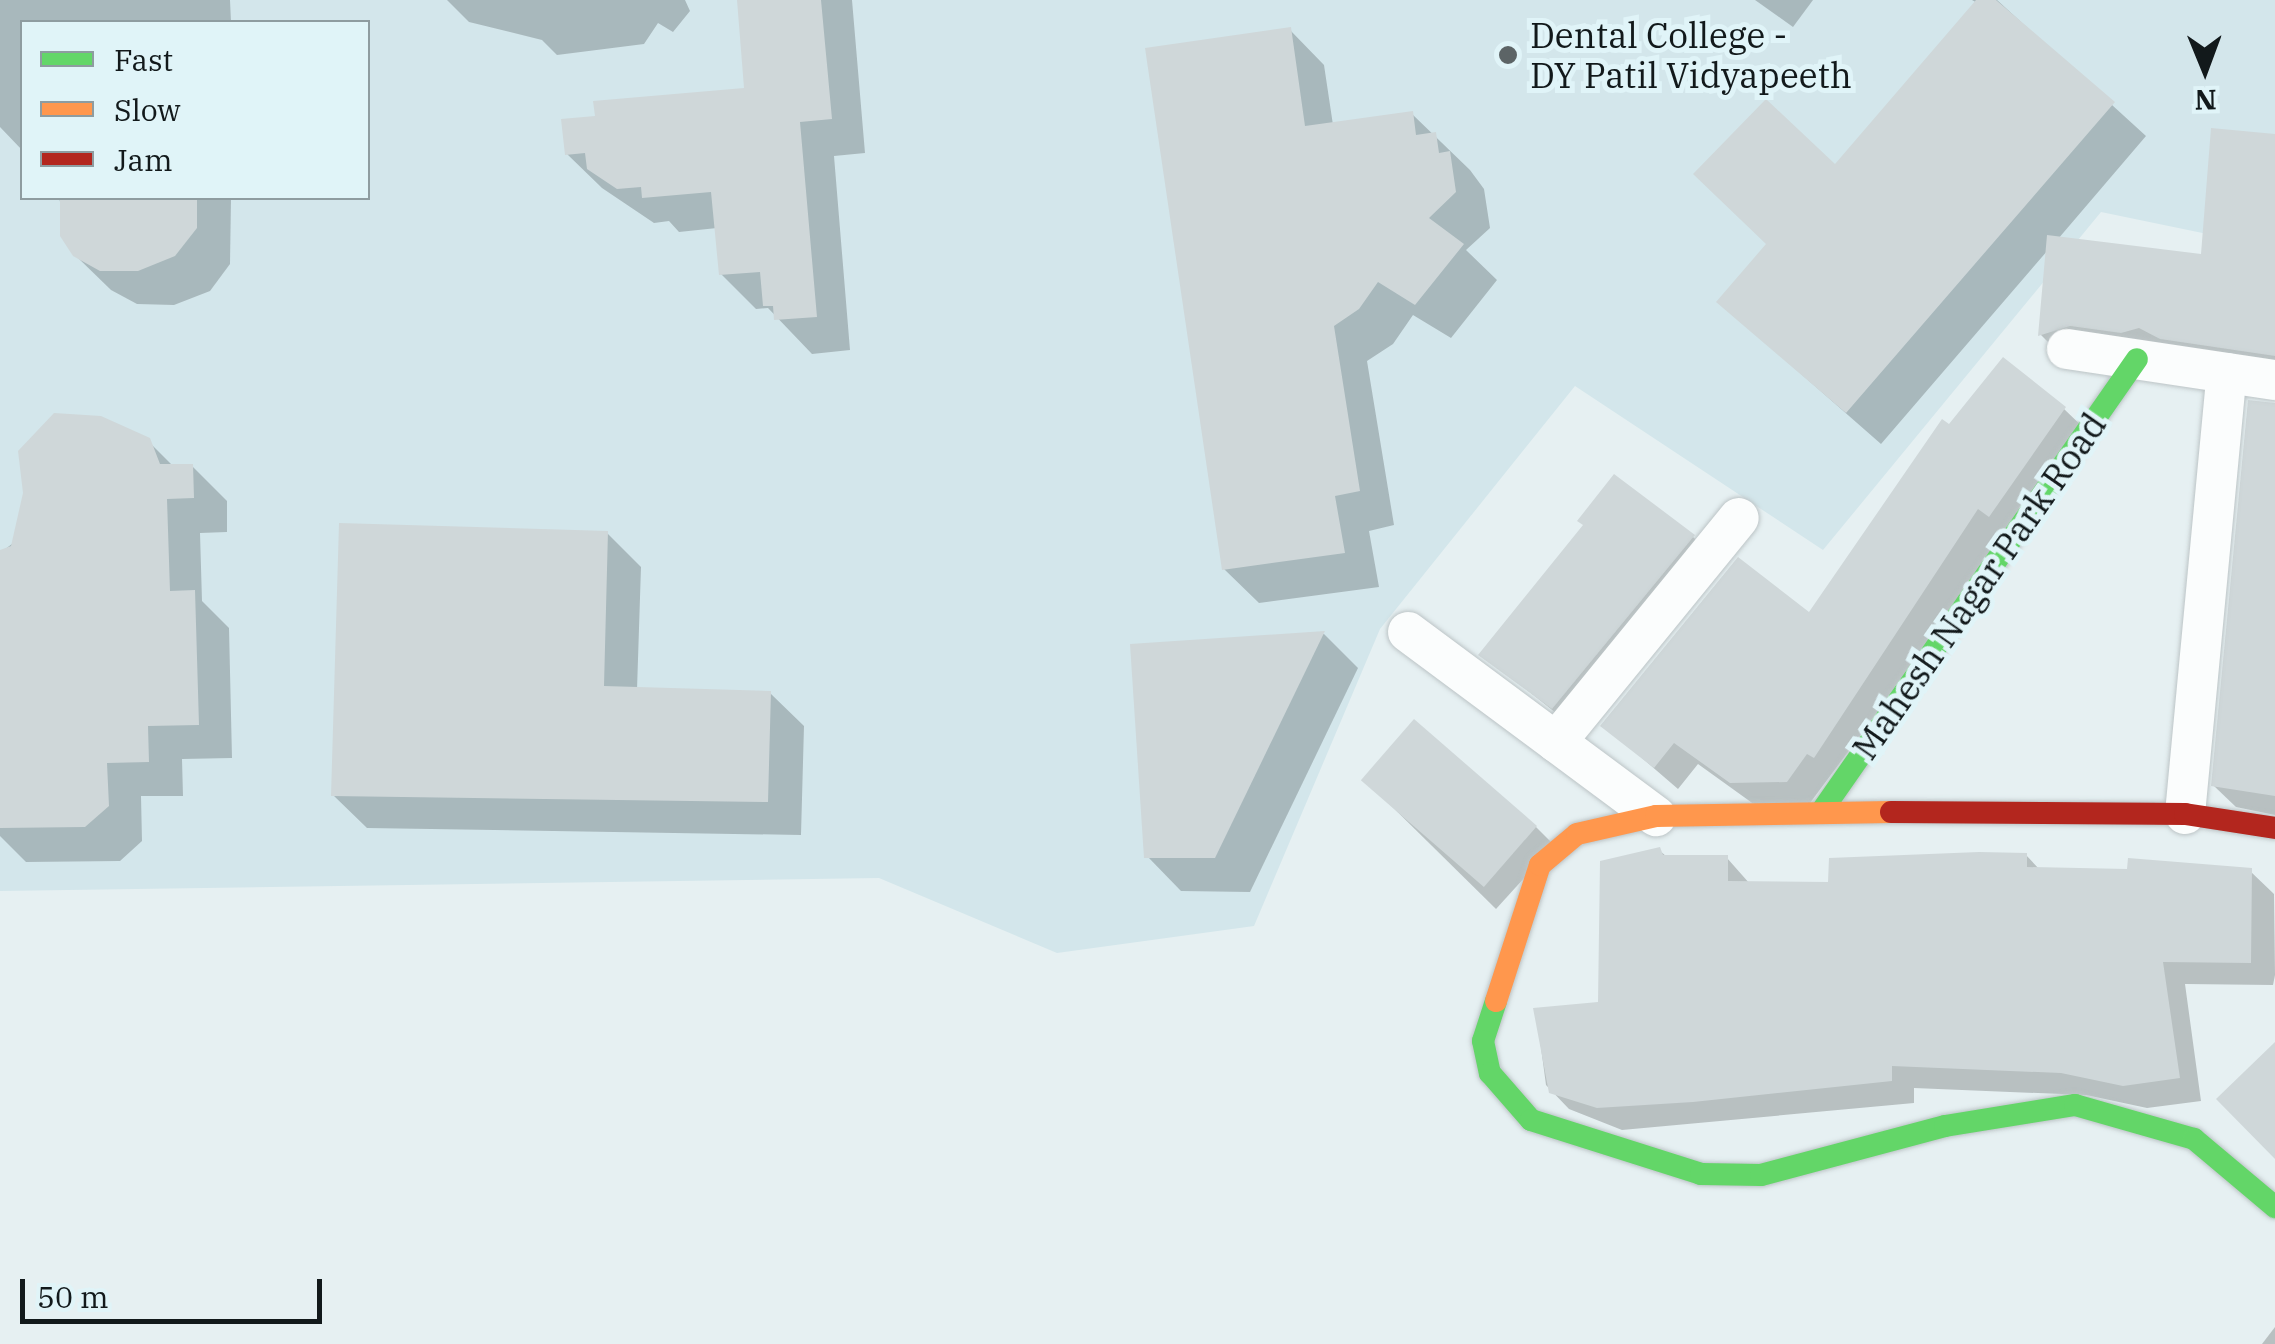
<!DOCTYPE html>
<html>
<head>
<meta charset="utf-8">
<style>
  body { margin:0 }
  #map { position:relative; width:2275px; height:1344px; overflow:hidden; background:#e6f0f2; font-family:"IBM Plex Serif",serif }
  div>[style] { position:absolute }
  .built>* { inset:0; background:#d3e6eb }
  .shadow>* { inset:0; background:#0003 }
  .building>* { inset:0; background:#cfd7d9; transform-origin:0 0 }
  .roads { filter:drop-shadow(0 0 2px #bcc4c6) drop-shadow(0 0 2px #bcc4c6) }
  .street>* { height:40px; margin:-20px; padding:0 20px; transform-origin:20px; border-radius:20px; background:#fbfdfd }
  .fast>* { height:22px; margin:-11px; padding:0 11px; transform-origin:11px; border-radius:11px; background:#63d668 }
  .slow>* { height:22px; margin:-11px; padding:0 11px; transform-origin:11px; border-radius:11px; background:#ff974d }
  .jam>* { height:22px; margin:-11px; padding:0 11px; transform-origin:11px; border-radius:11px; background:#b3261e }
  .dots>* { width:28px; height:28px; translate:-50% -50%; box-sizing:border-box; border:5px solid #e0f4f8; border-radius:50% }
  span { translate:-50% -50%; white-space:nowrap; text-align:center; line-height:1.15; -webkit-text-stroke:10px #e0f4f8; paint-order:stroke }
  .poi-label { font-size:35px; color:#12191b }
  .left { translate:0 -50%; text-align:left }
  .street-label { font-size:35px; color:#12191b }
  .legend { position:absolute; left:20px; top:20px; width:350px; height:180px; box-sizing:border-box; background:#e0f4f8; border:2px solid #8e9ca0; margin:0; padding:12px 18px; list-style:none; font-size:30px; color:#12191b }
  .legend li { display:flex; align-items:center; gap:20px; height:50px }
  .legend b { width:50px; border:2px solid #8e9ca0 }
  .north { position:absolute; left:2155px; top:20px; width:100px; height:100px; -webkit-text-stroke:8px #e0f4f8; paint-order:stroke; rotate:179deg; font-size:28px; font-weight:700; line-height:40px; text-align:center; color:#12191b }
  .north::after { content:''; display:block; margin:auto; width:35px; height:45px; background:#12191b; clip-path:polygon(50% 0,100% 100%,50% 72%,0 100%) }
  .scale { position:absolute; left:20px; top:1279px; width:302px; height:45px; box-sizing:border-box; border:5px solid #12191b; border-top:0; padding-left:12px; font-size:30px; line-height:35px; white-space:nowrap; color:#12191b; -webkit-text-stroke:8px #e0f4f8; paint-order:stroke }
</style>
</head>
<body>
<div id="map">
  <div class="built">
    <i style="clip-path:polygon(evenodd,0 0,2275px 0,2275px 248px,2101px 212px,1823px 550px,1575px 386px,1380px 629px,1254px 926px,1057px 953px,879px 878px,0 891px,0 0,22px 22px,368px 22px,368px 198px,22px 198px,22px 22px)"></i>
  </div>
  <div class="shadow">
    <i style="clip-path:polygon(0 0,230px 0,231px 22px,22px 22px,22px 150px,0 127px)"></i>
    <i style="clip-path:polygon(447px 0,685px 0,690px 11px,673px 32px,658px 23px,644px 44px,557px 55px,542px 40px,469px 22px)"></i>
    <i style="clip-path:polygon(739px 0,852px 0,865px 153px,834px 156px,850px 350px,812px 354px,768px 308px,756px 309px,721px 274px,717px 228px,679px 232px,669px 221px,654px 223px,602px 188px,567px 154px,747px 90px)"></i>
    <i style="clip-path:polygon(1755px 0,1813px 0,1793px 27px)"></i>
    <i style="clip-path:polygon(1972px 0,1997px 0,2146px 136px,2058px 239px,2203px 257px,2275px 136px,2275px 376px,2062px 356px,2041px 335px,2048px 250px,1881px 444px,1719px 302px,1977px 3px)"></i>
    <i style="clip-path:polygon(1290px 30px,1324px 65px,1333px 125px,1412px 114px,1470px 170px,1484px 189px,1490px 228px,1466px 250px,1497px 280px,1451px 338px,1413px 315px,1393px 344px,1367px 361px,1394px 525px,1369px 531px,1379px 587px,1259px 603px,1224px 569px)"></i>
    <i style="clip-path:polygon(59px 198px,231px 198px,230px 264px,210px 291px,174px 305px,137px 304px,111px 290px,75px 255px)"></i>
    <i style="clip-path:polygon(2275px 405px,2275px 815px,2236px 807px,2214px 786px)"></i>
    <i style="clip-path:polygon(2064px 409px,2087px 431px,1810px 803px,1755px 805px,1698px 764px,1678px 789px,1606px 727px,1809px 615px,1950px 428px)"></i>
    <i style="clip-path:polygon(148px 441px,174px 467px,192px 466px,227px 501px,227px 532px,200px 533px,202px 601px,229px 628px,232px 758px,182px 759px,183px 796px,141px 796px,142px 841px,120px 861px,26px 862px,0 836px,0 553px)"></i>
    <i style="clip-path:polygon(607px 533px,641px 567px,637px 690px,770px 693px,804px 726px,801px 835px,367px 828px,333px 795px)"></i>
    <i style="clip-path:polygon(1693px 537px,1711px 555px,1571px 725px,1482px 654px)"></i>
    <i style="clip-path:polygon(1324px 634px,1358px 668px,1250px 892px,1181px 891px,1147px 856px,1132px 646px)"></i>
    <i style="clip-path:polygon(1363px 778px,1536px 827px,1554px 845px,1496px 909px)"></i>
    <i style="clip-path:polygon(1659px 850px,1667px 857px,1727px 858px,1750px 884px,1831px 885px,2026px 855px,2040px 870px,2250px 871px,2274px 894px,2275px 975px,2273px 985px,2185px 984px,2201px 1101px,2147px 1108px,2086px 1095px,1914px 1088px,1914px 1103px,1622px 1130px,1569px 1109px,1546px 1085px,1536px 1010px,1600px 1004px)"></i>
    <i style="clip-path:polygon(2275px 1327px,2275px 1344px,2262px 1344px)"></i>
  </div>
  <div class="building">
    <i style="clip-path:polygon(737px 0,821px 0,832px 119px,800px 122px,817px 317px,774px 320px,773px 306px,763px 306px,760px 272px,719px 275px,711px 192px,642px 198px,641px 187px,617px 189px,587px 169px,585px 153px,565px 155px,561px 119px,595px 116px,593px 101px,744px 88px)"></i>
    <i style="clip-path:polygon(1976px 0,1996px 0,2115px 102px,1846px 413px,1716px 302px,1766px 244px,1693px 174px,1766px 99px,1835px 164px)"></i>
    <i style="clip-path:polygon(1291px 27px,1305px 126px,1413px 111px,1416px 135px,1436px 132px,1439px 153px,1450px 151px,1456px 192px,1429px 218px,1464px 244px,1415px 305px,1378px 282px,1359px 309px,1334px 326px,1360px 491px,1335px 496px,1345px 553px,1222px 570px,1145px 48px)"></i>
    <i style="clip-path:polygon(2211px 128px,2275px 134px,2275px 356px,2160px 339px,2139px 328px,2121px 333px,2070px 326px,2038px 336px,2047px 235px,2201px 254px)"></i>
    <i style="clip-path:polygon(60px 198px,197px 198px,197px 228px,175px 256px,138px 271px,100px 271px,73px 256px,60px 236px)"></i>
    <i style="clip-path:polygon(2003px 357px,2066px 407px,1989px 517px,1978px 509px,1814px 758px,1807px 754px,1787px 782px,1730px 783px,1674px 743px,1654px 768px,1600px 726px,1738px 557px,1809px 612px,1942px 419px,1949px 424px)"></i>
    <i style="clip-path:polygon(2248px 400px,2275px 403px,2275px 796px,2211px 786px)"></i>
    <i style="clip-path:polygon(54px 413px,101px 416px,150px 438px,160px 464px,193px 464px,194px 498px,167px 499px,170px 591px,195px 590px,199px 725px,148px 726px,149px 762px,107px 763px,109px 806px,85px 827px,0 828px,0 550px,11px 546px,23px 493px,18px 451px)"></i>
    <i style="clip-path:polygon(1614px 474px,1695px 535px,1552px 709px,1478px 655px,1583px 525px,1577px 521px)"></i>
    <i style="clip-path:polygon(339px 523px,608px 531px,604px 686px,771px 691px,768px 802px,331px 796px)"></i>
    <i style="clip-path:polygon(1325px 631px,1215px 858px,1144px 858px,1130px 644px)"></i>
    <i style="left:1414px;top:719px;width:163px;height:81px;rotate:41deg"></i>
    <i style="clip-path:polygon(1660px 847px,1663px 855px,1728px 855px,1728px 881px,1828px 882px,1829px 858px,1979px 852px,2027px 853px,2027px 867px,2127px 869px,2128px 858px,2252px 868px,2251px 963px,2163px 962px,2180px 1078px,2123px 1086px,2061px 1073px,1892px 1066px,1892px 1081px,1693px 1102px,1597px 1108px,1549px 1093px,1533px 1008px,1598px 1002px,1600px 861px)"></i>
    <i style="clip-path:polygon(2275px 1042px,2275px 1159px,2216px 1099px)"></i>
  </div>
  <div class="roads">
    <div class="street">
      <i style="left:2067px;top:349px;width:210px;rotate:8.5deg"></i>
      <i style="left:1408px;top:632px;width:309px;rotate:36.6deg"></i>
      <i style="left:1556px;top:742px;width:289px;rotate:-50.8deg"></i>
      <i style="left:2185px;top:814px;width:443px;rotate:-84.6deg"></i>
    </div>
    <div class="fast">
      <i style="left:1821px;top:812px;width:552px;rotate:-55.1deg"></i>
      <i style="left:1496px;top:1001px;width:42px;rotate:108deg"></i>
      <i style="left:1483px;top:1041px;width:33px;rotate:78deg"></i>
      <i style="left:1490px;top:1073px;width:62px;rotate:48.9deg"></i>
      <i style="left:1531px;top:1120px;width:178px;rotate:17.6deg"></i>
      <i style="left:1701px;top:1174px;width:60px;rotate:1deg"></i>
      <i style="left:1761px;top:1175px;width:190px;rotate:-14.9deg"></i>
      <i style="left:1945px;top:1126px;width:132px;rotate:-9.2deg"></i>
      <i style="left:2075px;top:1105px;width:124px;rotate:15.9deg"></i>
      <i style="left:2194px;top:1139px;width:106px;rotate:40deg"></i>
    </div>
    <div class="slow">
      <i style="left:1496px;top:1001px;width:143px;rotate:-72.1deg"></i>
      <i style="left:1540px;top:865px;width:48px;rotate:-40deg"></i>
      <i style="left:1577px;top:834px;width:81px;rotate:-12.8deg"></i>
      <i style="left:1656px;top:816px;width:235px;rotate:-1deg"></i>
    </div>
    <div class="jam">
      <i style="left:1891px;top:812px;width:294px;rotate:0.4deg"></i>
      <i style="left:2185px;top:814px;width:91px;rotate:8.8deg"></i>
    </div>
  </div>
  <div class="dots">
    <i style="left:1508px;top:55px;background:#5c6466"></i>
  </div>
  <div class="poi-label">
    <span class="left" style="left:1530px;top:55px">Dental College -<br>DY Patil Vidyapeeth</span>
  </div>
  <div class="street-label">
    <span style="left:1979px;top:586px;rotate:-55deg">Mahesh Nagar Park Road</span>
  </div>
  <ul class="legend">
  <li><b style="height:12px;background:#63d668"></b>Fast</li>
  <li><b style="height:12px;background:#ff974d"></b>Slow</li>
  <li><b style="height:12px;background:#b3261e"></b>Jam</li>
  </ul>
  <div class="north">N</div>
  <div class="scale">50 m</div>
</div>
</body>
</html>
